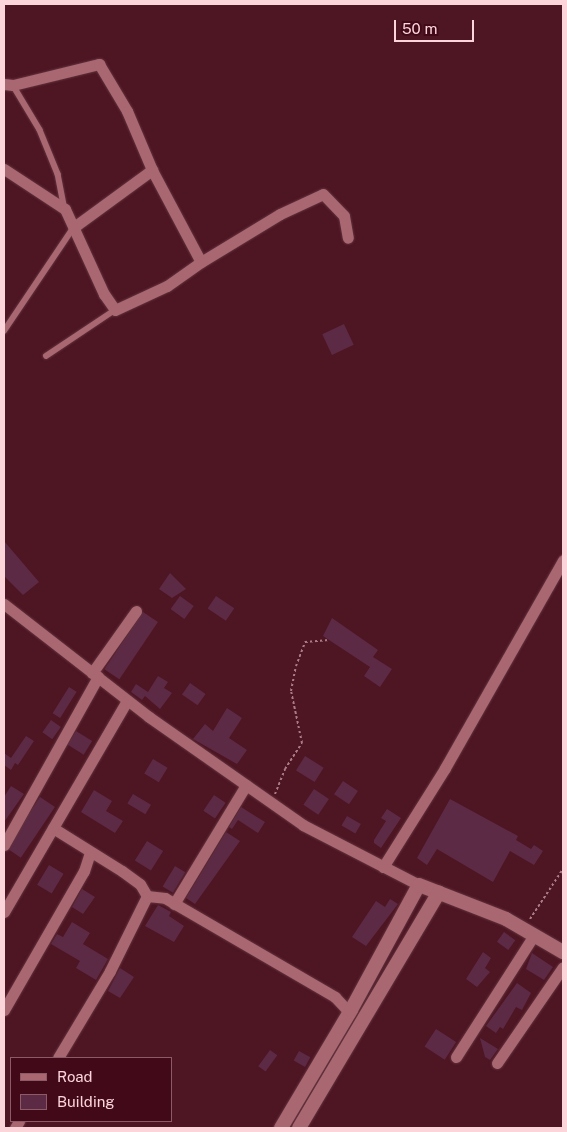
<!DOCTYPE html>
<html>
<head>
<meta charset="utf-8">
<style>
  body { margin:0 }
  #map { position:relative; width:567px; height:1132px; overflow:hidden; background:#4e1523; font-family:"Public Sans",sans-serif }
  div>[style] { position:absolute }
  .building>* { inset:0; background:#5d2a45; transform-origin:0 0 }
  .path>* { height:2px; margin-top:-1px; transform-origin:0; background:repeating-linear-gradient(90deg,#aa7c85 0 2.5px,transparent 0 5px) }
  .roads { filter:drop-shadow(0 0 1px #61333d) drop-shadow(0 0 1px #61333d) }
  .service>* { height:5.5px; margin:-2.75px; padding:0 2.75px; transform-origin:2.75px; border-radius:2.75px; background:#a96771 }
  .minor>* { height:11px; margin:-5.5px; padding:0 5.5px; transform-origin:5.5px; border-radius:5.5px; background:#a96771 }
  .tertiary>* { height:14px; margin:-7px; padding:0 7px; transform-origin:7px; border-radius:7px; background:#a96771 }
  span { translate:-50% -50%; white-space:nowrap; text-align:center; line-height:1.15; -webkit-text-stroke:4px #420919; paint-order:stroke }
  .frame { position:absolute; inset:0; border:5px solid #fbd5da; pointer-events:none }
  .legend { position:absolute; left:10px; top:1057px; width:162px; height:65px; box-sizing:border-box; background:#420919; border:1px solid #8c5b66; margin:0; padding:6px 9px; list-style:none; font-size:15px; color:#fbd5da }
  .legend li { display:flex; align-items:center; gap:10px; height:25px }
  .legend b { width:25px; border:1px solid #8c5b66 }
  .scale { position:absolute; left:394px; top:20px; width:80px; height:22px; box-sizing:border-box; border:2px solid #fbd5da; border-top:0; padding-left:6px; font-size:15px; line-height:18px; white-space:nowrap; color:#fbd5da; -webkit-text-stroke:4px #420919; paint-order:stroke }
</style>
</head>
<body>
<div id="map">
  <div class="building">
    <i style="left:344px;top:324px;width:23px;height:24px;rotate:65deg"></i>
    <i style="clip-path:polygon(4px 541px,39px 582px,23px 595px,4px 576px)"></i>
    <i style="clip-path:polygon(170px 573px,186px 589px,172px 598px,159px 589px)"></i>
    <i style="left:180px;top:596px;width:17px;height:16px;rotate:36deg"></i>
    <i style="left:216px;top:596px;width:22px;height:15px;rotate:34deg"></i>
    <i style="left:143px;top:612px;width:18px;height:69px;rotate:34deg"></i>
    <i style="clip-path:polygon(332px 618px,378px 650px,373px 657px,392px 669px,380px 687px,364px 676px,370px 667px,323px 636px)"></i>
    <i style="clip-path:polygon(158px 676px,168px 682px,164px 688px,172px 693px,160px 709px,145px 696px,142px 700px,131px 692px,136px 684px,148px 692px)"></i>
    <i style="left:190px;top:683px;width:19px;height:14px;rotate:35deg"></i>
    <i style="left:69px;top:687px;width:9px;height:31px;rotate:32deg"></i>
    <i style="clip-path:polygon(227px 708px,242px 718px,229px 738px,247px 750px,237px 764px,193px 739px,205px 724px,213px 731px)"></i>
    <i style="left:51px;top:720px;width:12px;height:15px;rotate:35deg"></i>
    <i style="left:76px;top:731px;width:19px;height:16px;rotate:32deg"></i>
    <i style="clip-path:polygon(26px 736px,34px 741px,18px 765px,15px 763px,11px 770px,4px 765px,4px 753px,11px 758px)"></i>
    <i style="left:305px;top:756px;width:22px;height:17px;rotate:32deg"></i>
    <i style="left:153px;top:759px;width:17px;height:17px;rotate:31deg"></i>
    <i style="left:343px;top:781px;width:18px;height:16px;rotate:34deg"></i>
    <i style="clip-path:polygon(11px 786px,24px 794px,4px 822px,4px 797px)"></i>
    <i style="left:314px;top:789px;width:18px;height:19px;rotate:34deg"></i>
    <i style="clip-path:polygon(94px 790px,112px 801px,106px 811px,123px 821px,115px 833px,81px 812px)"></i>
    <i style="left:133px;top:794px;width:21px;height:11px;rotate:31deg"></i>
    <i style="left:214px;top:795px;width:14px;height:19px;rotate:34deg"></i>
    <i style="left:40px;top:797px;width:18px;height:61px;rotate:34deg"></i>
    <i style="clip-path:polygon(450px 799px,518px 836px,516px 840px,531px 849px,534px 845px,543px 851px,534px 865px,510px 851px,493px 882px,437px 849px,427px 865px,417px 858px)"></i>
    <i style="clip-path:polygon(241px 807px,265px 822px,258px 833px,238px 820px,232px 829px,229px 827px)"></i>
    <i style="clip-path:polygon(387px 809px,401px 818px,381px 848px,374px 843px,374px 840px,386px 821px,381px 818px)"></i>
    <i style="left:347px;top:816px;width:16px;height:11px;rotate:30deg"></i>
    <i style="clip-path:polygon(226px 832px,240px 841px,195px 904px,186px 898px)"></i>
    <i style="left:147px;top:841px;width:19px;height:23px;rotate:32deg"></i>
    <i style="left:49px;top:865px;width:17px;height:23px;rotate:31deg"></i>
    <i style="left:175px;top:866px;width:12px;height:24px;rotate:31deg"></i>
    <i style="clip-path:polygon(82px 889px,95px 897px,83px 914px,72px 907px)"></i>
    <i style="clip-path:polygon(390px 899px,398px 904px,366px 946px,352px 937px,376px 901px,385px 907px)"></i>
    <i style="clip-path:polygon(158px 905px,171px 912px,169px 916px,184px 926px,174px 942px,145px 926px)"></i>
    <i style="clip-path:polygon(72px 922px,90px 933px,83px 944px,108px 959px,96px 980px,76px 968px,80px 961px,51px 944px,57px 934px,63px 937px)"></i>
    <i style="left:504px;top:932px;width:14px;height:12px;rotate:36deg"></i>
    <i style="clip-path:polygon(483px 952px,491px 958px,485px 968px,490px 972px,477px 987px,466px 979px)"></i>
    <i style="clip-path:polygon(532px 953px,553px 967px,544px 980px,526px 969px)"></i>
    <i style="clip-path:polygon(120px 968px,134px 977px,120px 998px,108px 991px)"></i>
    <i style="clip-path:polygon(517px 983px,531px 993px,522px 1010px,516px 1007px,503px 1029px,500px 1027px,496px 1033px,486px 1026px)"></i>
    <i style="left:436px;top:1029px;width:24px;height:21px;rotate:33deg"></i>
    <i style="clip-path:polygon(480px 1038px,498px 1049px,490px 1060px,485px 1057px)"></i>
    <i style="left:270px;top:1050px;width:9px;height:20px;rotate:36deg"></i>
    <i style="left:299px;top:1051px;width:13px;height:11px;rotate:29deg"></i>
  </div>
  <div class="path">
    <i style="left:275px;top:794px;width:27px;rotate:-68deg"></i>
    <i style="left:285px;top:769px;width:31px;rotate:-57deg"></i>
    <i style="left:302px;top:743px;width:53px;rotate:-101.9deg"></i>
    <i style="left:291px;top:691px;width:25px;rotate:-79deg"></i>
    <i style="left:296px;top:666px;width:26px;rotate:-69deg"></i>
    <i style="left:305px;top:642px;width:24px;rotate:-5deg"></i>
    <i style="left:530px;top:919px;width:60px;rotate:-56.6deg"></i>
  </div>
  <div class="roads">
    <div class="service">
      <i style="left:13px;top:85px;width:52px;rotate:59deg"></i>
      <i style="left:40px;top:130px;width:48px;rotate:67.8deg"></i>
      <i style="left:58px;top:174px;width:36px;rotate:79deg"></i>
      <i style="left:4px;top:331px;width:125px;rotate:-56.1deg"></i>
      <i style="left:46px;top:356px;width:83px;rotate:-33.7deg"></i>
    </div>
    <div class="minor">
      <i style="left:4px;top:84px;width:9px;rotate:6deg"></i>
      <i style="left:13px;top:85px;width:89px;rotate:-13.7deg"></i>
      <i style="left:99px;top:64px;width:55px;rotate:59.2deg"></i>
      <i style="left:127px;top:111px;width:64px;rotate:67deg"></i>
      <i style="left:152px;top:170px;width:104px;rotate:62deg"></i>
      <i style="left:201px;top:262px;width:92px;rotate:-31.3deg"></i>
      <i style="left:280px;top:214px;width:47px;rotate:-24.9deg"></i>
      <i style="left:323px;top:194px;width:30px;rotate:46deg"></i>
      <i style="left:344px;top:216px;width:22px;rotate:80deg"></i>
      <i style="left:4px;top:169px;width:73px;rotate:33.3deg"></i>
      <i style="left:65px;top:209px;width:94px;rotate:65.4deg"></i>
      <i style="left:104px;top:294px;width:19px;rotate:55deg"></i>
      <i style="left:115px;top:310px;width:57px;rotate:-24.8deg"></i>
      <i style="left:167px;top:286px;width:42px;rotate:-35.2deg"></i>
      <i style="left:74px;top:227px;width:97px;rotate:-36.2deg"></i>
      <i style="left:4px;top:604px;width:184px;rotate:37.9deg"></i>
      <i style="left:149px;top:717px;width:188px;rotate:35deg"></i>
      <i style="left:303px;top:825px;width:131px;rotate:27.3deg"></i>
      <i style="left:92px;top:673px;width:76px;rotate:-54.6deg"></i>
      <i style="left:53px;top:828px;width:81px;rotate:31.9deg"></i>
      <i style="left:122px;top:871px;width:22px;rotate:36deg"></i>
      <i style="left:140px;top:884px;width:14px;rotate:60deg"></i>
      <i style="left:147px;top:896px;width:84px;rotate:116.3deg"></i>
      <i style="left:110px;top:971px;width:101px;rotate:120.9deg"></i>
      <i style="left:4px;top:845px;width:193px;rotate:-60.8deg"></i>
      <i style="left:383px;top:867px;width:117px;rotate:-57.9deg"></i>
      <i style="left:445px;top:768px;width:239px;rotate:-60.4deg"></i>
      <i style="left:147px;top:896px;width:18px;rotate:6deg"></i>
      <i style="left:165px;top:898px;width:197px;rotate:30.2deg"></i>
      <i style="left:335px;top:997px;width:22px;rotate:47deg"></i>
      <i style="left:174px;top:904px;width:139px;rotate:-58.8deg"></i>
      <i style="left:4px;top:912px;width:244px;rotate:-59.8deg"></i>
      <i style="left:4px;top:1010px;width:160px;rotate:-60.1deg"></i>
      <i style="left:84px;top:871px;width:20px;rotate:-72deg"></i>
      <i style="left:456px;top:1057px;width:145px;rotate:-57.4deg"></i>
      <i style="left:497px;top:1063px;width:116px;rotate:-55.5deg"></i>
      <i style="left:15px;top:1128px;width:8px;rotate:-60deg"></i>
    </div>
    <div class="tertiary">
      <i style="left:281px;top:1128px;width:137px;rotate:-59.3deg"></i>
      <i style="left:351px;top:1010px;width:142px;rotate:-61.5deg"></i>
      <i style="left:419px;top:885px;width:93px;rotate:21.3deg"></i>
      <i style="left:506px;top:919px;width:66px;rotate:30.1deg"></i>
      <i style="left:299px;top:1128px;width:274px;rotate:-59.3deg"></i>
    </div>
  </div>
  <div class="frame"></div>
  <ul class="legend">
  <li><b style="height:6px;background:#a96771"></b>Road</li>
  <li><b style="height:14px;background:#5d2a45"></b>Building</li>
  </ul>
  <div class="scale">50 m</div>
</div>
</body>
</html>
